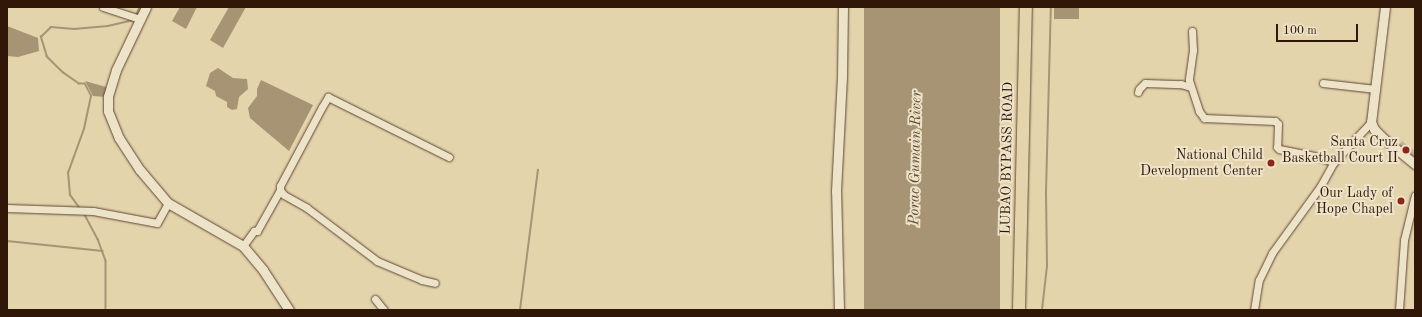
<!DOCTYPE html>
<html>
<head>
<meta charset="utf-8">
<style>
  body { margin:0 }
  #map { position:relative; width:1422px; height:317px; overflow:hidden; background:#e4d4ac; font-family:"Old Standard TT",serif }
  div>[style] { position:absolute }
  .green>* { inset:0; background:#c6b490 }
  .water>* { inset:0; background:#a79474; transform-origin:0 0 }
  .stream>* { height:1.5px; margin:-0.75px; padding:0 0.75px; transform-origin:0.75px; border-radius:0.75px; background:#a79474 }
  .roads { filter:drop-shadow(0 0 1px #5e4631) drop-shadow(0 0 1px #5e4631) }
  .street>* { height:7px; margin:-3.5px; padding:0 3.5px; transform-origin:3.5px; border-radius:3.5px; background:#ede3c9 }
  .secondary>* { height:9px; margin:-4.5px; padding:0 4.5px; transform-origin:4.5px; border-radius:4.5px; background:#ede3c9 }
  .highway>* { height:12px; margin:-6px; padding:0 6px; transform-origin:6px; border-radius:6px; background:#e4d4ac }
  .dots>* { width:11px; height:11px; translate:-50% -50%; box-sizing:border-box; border:2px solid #ede3c9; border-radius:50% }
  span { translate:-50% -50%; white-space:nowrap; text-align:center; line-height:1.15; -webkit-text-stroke:4px #ede3c9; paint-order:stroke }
  .poi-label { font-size:14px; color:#311708 }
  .right { translate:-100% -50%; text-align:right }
  .street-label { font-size:14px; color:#311708 }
  .water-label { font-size:15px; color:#604933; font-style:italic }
  .frame { position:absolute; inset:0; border:8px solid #311708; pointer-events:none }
  .scale { position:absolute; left:1276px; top:24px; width:82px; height:18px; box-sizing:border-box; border:2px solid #311708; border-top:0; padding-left:5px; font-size:12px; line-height:14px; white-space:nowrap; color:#311708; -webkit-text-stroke:3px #ede3c9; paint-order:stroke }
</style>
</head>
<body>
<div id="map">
  <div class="green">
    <i style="clip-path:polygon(1402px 141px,1415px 151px,1415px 155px,1411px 160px,1397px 148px)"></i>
  </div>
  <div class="water">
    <i style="clip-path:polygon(180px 7px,197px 7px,186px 29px,172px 21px)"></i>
    <i style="clip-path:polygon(229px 7px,246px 7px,223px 48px,210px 40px)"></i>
    <i style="left:864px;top:7px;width:136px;height:303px"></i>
    <i style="left:1054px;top:7px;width:25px;height:12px"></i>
    <i style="clip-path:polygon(7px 26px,38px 38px,39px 51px,18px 57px,7px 56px)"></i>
    <i style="clip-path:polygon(218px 68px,233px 78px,247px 79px,248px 89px,239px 97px,237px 109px,232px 110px,227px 107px,227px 102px,216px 96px,215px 91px,206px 86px,210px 73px)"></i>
    <i style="clip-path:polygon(261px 80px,313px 105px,289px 151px,250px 118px,248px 108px,257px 96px,257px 89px)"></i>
    <i style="clip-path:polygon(85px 81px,106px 87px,106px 97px,93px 96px)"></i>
  </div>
  <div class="stream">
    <i style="left:136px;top:15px;width:9px;rotate:-63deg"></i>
    <i style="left:80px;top:209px;width:17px;rotate:-126deg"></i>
    <i style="left:70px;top:195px;width:22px;rotate:-95deg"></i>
    <i style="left:68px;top:173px;width:47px;rotate:-70deg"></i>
    <i style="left:84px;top:129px;width:34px;rotate:-78deg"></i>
    <i style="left:91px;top:96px;width:13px;rotate:-117deg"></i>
    <i style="left:85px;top:84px;width:6px;rotate:180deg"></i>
    <i style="left:79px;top:84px;width:19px;rotate:-145deg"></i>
    <i style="left:63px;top:73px;width:23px;rotate:-135deg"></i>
    <i style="left:47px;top:57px;width:21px;rotate:-107deg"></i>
    <i style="left:41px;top:37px;width:14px;rotate:-45deg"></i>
    <i style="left:51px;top:27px;width:23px;rotate:5deg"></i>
    <i style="left:74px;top:29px;width:34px;rotate:-5deg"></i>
    <i style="left:108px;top:26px;width:27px;rotate:-13deg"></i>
    <i style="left:84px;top:213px;width:30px;rotate:62deg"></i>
    <i style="left:98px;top:239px;width:23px;rotate:70deg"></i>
    <i style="left:106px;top:261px;width:49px;rotate:90deg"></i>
    <i style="left:7px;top:241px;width:96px;rotate:6deg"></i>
    <i style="left:520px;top:310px;width:141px;rotate:-82.7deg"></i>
    <i style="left:1042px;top:310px;width:44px;rotate:-83.5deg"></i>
    <i style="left:1047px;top:266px;width:74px;rotate:-90.8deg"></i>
    <i style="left:1046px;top:192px;width:185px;rotate:-88.5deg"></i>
  </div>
  <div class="roads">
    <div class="street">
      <i style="left:103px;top:7px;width:40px;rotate:18deg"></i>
      <i style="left:1192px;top:31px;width:19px;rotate:87deg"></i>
      <i style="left:1193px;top:50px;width:30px;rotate:98deg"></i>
      <i style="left:1189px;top:80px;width:33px;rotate:72deg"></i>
      <i style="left:1199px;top:111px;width:9px;rotate:54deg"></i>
      <i style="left:1204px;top:118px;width:71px;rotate:2.4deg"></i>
      <i style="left:1275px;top:121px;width:4px;rotate:45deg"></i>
      <i style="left:1278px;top:124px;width:23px;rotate:92deg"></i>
      <i style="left:1277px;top:147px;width:3px;rotate:45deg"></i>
      <i style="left:1279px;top:149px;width:36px;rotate:11deg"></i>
      <i style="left:1314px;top:156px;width:21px;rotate:17deg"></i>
      <i style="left:1323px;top:83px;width:53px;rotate:6.5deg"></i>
      <i style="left:1138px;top:92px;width:3px;rotate:-72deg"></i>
      <i style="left:1139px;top:89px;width:8px;rotate:-45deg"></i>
      <i style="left:1145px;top:83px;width:36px;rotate:2deg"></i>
      <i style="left:1181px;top:84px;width:9px;rotate:18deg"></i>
      <i style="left:280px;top:190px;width:4px;rotate:-90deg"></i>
      <i style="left:280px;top:186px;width:89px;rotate:-62deg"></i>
      <i style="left:322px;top:107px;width:12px;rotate:-59deg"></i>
      <i style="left:328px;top:97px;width:135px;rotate:26.4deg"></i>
      <i style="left:7px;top:208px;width:86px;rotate:2deg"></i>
      <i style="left:93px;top:211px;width:65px;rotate:10.6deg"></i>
      <i style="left:157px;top:223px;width:23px;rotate:-61deg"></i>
      <i style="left:243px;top:246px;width:19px;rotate:-54deg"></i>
      <i style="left:254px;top:231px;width:3px"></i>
      <i style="left:257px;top:231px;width:47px;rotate:-60.7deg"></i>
      <i style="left:280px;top:190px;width:6px;rotate:51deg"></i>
      <i style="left:284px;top:195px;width:26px;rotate:29deg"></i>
      <i style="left:307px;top:208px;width:88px;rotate:37.1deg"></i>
      <i style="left:377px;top:261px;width:49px;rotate:22.9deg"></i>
      <i style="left:422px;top:280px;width:13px;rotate:13deg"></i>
      <i style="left:375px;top:299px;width:14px;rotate:51deg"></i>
      <i style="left:1254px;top:310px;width:30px;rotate:-81deg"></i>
      <i style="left:1259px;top:280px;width:30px;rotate:-64deg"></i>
      <i style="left:1272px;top:253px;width:82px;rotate:-54deg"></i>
      <i style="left:1320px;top:187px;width:29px;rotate:-61deg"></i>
      <i style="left:1334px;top:162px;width:54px;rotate:-47.2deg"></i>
      <i style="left:1399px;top:310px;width:70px;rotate:-85.9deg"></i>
      <i style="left:1404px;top:240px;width:46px;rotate:-76.3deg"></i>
    </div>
    <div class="secondary">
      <i style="left:146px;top:7px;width:70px;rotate:115.5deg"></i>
      <i style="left:116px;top:70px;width:28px;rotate:107deg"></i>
      <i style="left:108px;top:97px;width:14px;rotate:90deg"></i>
      <i style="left:108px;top:111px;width:29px;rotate:68deg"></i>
      <i style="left:119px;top:138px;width:38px;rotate:57deg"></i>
      <i style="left:140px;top:170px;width:43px;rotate:49.7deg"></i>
      <i style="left:168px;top:203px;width:86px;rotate:29.8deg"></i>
      <i style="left:243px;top:246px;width:31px;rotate:50deg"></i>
      <i style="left:263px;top:270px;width:48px;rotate:57deg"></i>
      <i style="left:1385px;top:7px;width:116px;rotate:96.9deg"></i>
      <i style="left:1371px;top:122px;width:8px;rotate:67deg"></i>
      <i style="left:1374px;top:129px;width:14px;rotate:45deg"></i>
      <i style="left:1384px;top:139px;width:40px;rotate:39deg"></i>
      <i style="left:839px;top:310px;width:119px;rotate:-91.4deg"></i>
      <i style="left:836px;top:191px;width:114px;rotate:-87deg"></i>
      <i style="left:842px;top:77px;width:70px;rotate:-89.2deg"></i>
    </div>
    <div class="highway">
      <i style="left:1019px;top:310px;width:303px;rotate:-88.7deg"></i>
    </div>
  </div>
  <div class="dots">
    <i style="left:1406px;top:150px;background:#8f2418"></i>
    <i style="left:1271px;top:163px;background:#8f2418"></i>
    <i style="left:1401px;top:201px;background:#8f2418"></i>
  </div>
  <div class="poi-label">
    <span class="right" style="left:1398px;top:150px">Santa Cruz<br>Basketball Court II</span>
    <span class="right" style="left:1263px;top:163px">National Child<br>Development Center</span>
    <span class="right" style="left:1393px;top:201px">Our Lady of<br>Hope Chapel</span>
  </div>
  <div class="street-label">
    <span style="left:1007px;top:158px;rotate:-89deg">LUBAO BYPASS ROAD</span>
  </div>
  <div class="water-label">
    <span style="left:916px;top:158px;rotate:-89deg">Porac Gumain River</span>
  </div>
  <div class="frame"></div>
  <div class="scale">100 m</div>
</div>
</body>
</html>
